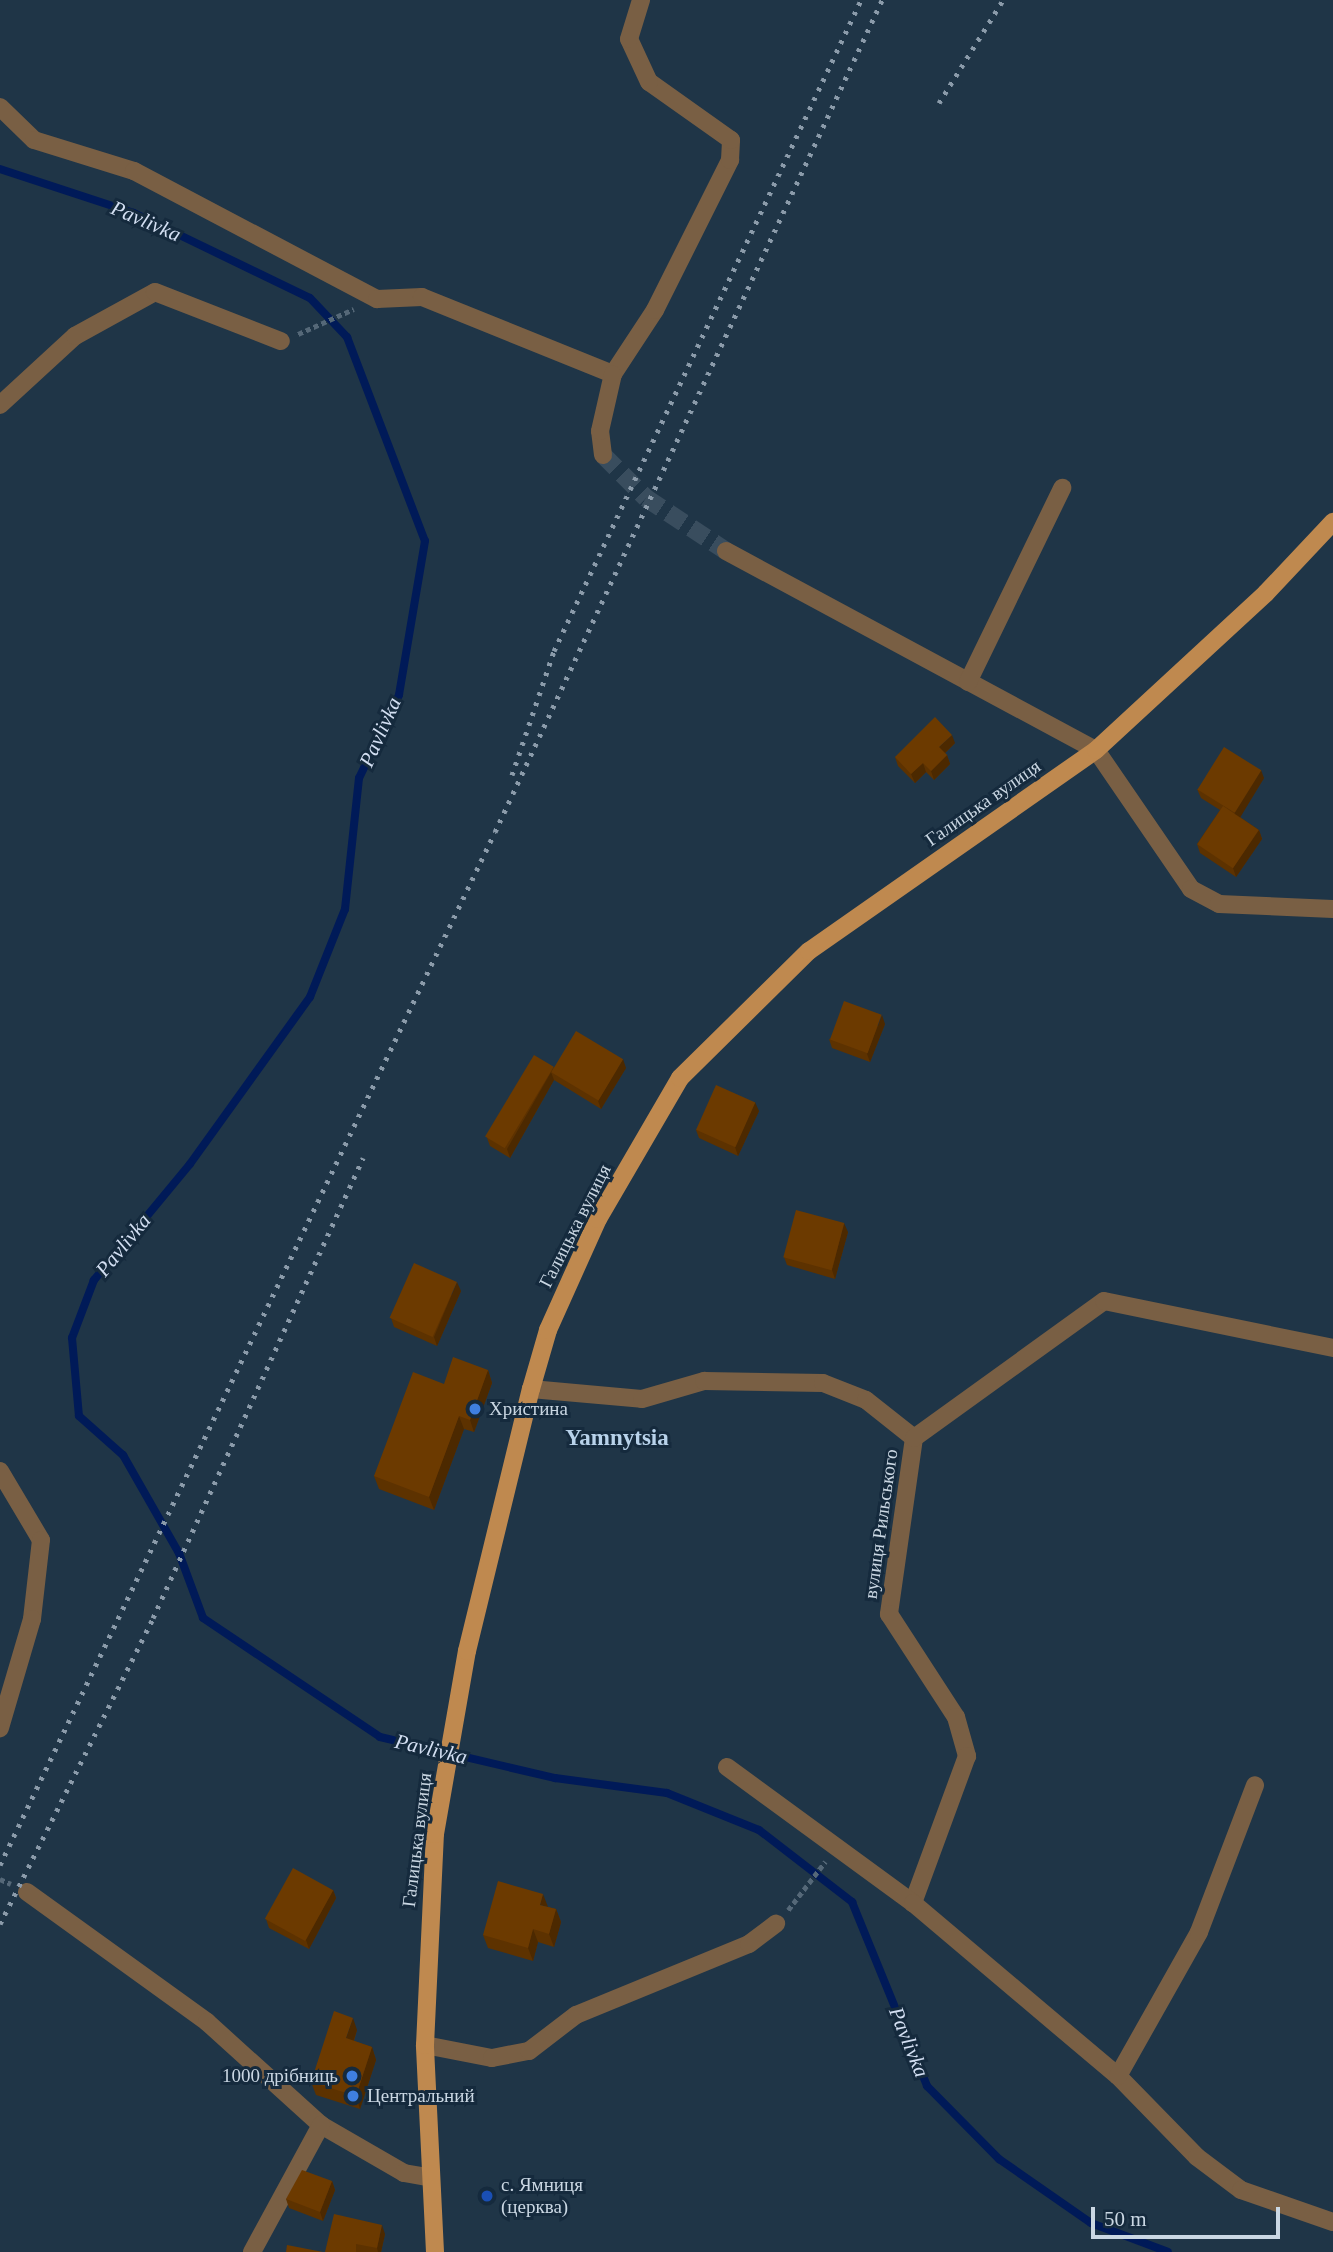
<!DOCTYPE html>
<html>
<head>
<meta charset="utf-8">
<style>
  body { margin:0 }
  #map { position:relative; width:1333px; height:2252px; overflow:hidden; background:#1f3547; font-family:Georgia,serif }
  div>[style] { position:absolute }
  .stream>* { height:8px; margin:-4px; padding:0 4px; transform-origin:4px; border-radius:4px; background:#001a58 }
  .minor-tunnel>* { height:18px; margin-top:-9px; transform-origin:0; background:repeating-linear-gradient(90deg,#394d5e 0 18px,transparent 0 27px) }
  .path>* { height:4.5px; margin-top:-2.25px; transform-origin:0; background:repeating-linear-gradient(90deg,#556878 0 5px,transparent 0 8.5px) }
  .minor>* { height:18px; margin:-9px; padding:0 9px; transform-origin:9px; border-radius:9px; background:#795f44 }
  .major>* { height:18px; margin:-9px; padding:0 9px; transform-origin:9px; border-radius:9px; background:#bf894f }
  .rail>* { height:5px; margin-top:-2.5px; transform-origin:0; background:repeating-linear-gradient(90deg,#8b9baa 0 3.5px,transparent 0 10.5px) }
  .wall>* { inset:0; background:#5d3200 }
  .shaded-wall>* { inset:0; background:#4c2900 }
  .building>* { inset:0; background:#6c3a00; transform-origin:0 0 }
  .dots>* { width:19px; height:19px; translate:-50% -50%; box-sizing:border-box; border:4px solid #152a3d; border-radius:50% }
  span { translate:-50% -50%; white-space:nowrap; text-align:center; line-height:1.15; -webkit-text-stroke:6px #152a3d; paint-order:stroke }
  .street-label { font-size:19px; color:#cad7e3 }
  .poi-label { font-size:19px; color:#cad7e3 }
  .left { translate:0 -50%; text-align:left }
  .right { translate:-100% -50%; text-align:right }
  .water-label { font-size:21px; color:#d3dff2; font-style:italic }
  .quarter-label { font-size:23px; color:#b8d2ea; font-weight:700 }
  .scale { position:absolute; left:1091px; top:2207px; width:189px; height:32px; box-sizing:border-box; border:4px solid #cad7e3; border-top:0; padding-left:9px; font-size:21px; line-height:24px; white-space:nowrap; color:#cad7e3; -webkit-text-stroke:5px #152a3d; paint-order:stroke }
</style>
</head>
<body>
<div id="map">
  <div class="stream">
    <i style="left:0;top:169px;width:141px;rotate:18.2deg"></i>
    <i style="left:134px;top:213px;width:195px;rotate:25.8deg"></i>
    <i style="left:310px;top:298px;width:54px;rotate:46.5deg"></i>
    <i style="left:347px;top:337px;width:218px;rotate:69.1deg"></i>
    <i style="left:425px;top:541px;width:156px;rotate:99.6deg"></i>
    <i style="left:399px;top:695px;width:92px;rotate:115.7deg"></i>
    <i style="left:359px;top:778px;width:132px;rotate:96.1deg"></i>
    <i style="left:345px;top:909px;width:95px;rotate:111.7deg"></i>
    <i style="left:310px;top:997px;width:206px;rotate:125.7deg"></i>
    <i style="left:190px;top:1164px;width:151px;rotate:129.6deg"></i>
    <i style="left:94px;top:1280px;width:62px;rotate:110.8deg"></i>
    <i style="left:72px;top:1338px;width:78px;rotate:84.9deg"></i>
    <i style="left:79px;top:1416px;width:59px;rotate:41.6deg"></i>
    <i style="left:123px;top:1455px;width:113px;rotate:60.3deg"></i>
    <i style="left:179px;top:1553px;width:69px;rotate:69.7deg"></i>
    <i style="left:203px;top:1618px;width:213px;rotate:33.9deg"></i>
    <i style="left:380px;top:1737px;width:180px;rotate:13.2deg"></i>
    <i style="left:555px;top:1778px;width:113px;rotate:7.6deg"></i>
    <i style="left:667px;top:1793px;width:99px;rotate:21.9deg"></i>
    <i style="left:759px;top:1830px;width:118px;rotate:37.7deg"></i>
    <i style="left:852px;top:1902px;width:199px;rotate:67.8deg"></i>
    <i style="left:927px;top:2086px;width:103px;rotate:45.4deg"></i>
    <i style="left:999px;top:2159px;width:112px;rotate:34.8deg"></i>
    <i style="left:1091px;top:2223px;width:82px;rotate:20.6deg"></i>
  </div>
  <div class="minor-tunnel">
    <i style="left:603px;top:455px;width:61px;rotate:45deg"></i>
    <i style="left:646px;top:498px;width:96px;rotate:33.5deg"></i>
  </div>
  <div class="path">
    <i style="left:298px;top:334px;width:61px;rotate:-24.1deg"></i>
    <i style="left:0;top:1879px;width:12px;rotate:24deg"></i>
    <i style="left:788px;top:1910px;width:61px;rotate:-52.4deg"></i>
  </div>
  <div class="minor">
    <i style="left:0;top:107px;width:47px;rotate:44.1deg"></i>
    <i style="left:34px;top:140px;width:105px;rotate:17.2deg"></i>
    <i style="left:134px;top:171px;width:275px;rotate:27.8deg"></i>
    <i style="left:377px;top:299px;width:45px;rotate:-2.5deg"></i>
    <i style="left:422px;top:297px;width:206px;rotate:22deg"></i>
    <i style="left:613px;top:374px;width:77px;rotate:-56.7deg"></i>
    <i style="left:655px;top:310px;width:168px;rotate:-63.4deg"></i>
    <i style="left:730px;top:160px;width:20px;rotate:-87deg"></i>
    <i style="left:731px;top:140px;width:100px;rotate:-144.7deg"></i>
    <i style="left:649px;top:82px;width:47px;rotate:-114.9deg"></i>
    <i style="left:629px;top:39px;width:41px;rotate:-72.9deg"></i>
    <i style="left:0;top:405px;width:102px;rotate:-42.6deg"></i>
    <i style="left:75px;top:336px;width:91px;rotate:-28.8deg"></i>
    <i style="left:155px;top:292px;width:135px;rotate:21.3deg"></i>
    <i style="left:603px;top:455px;width:24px;rotate:-97deg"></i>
    <i style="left:600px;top:431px;width:58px;rotate:-77.2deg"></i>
    <i style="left:726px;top:551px;width:420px;rotate:28.3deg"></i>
    <i style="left:1096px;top:750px;width:168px;rotate:55.6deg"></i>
    <i style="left:1191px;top:889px;width:32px;rotate:28deg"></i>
    <i style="left:1219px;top:904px;width:114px;rotate:2.5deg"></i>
    <i style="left:968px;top:682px;width:216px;rotate:-64.1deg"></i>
    <i style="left:531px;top:1389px;width:111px;rotate:5.1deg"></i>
    <i style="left:642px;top:1399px;width:65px;rotate:-16.2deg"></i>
    <i style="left:704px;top:1381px;width:119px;rotate:1deg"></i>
    <i style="left:823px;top:1383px;width:46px;rotate:21.6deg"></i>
    <i style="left:866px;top:1400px;width:61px;rotate:38.4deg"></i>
    <i style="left:914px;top:1438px;width:178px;rotate:98.1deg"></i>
    <i style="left:889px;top:1614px;width:123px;rotate:57deg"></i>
    <i style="left:956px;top:1717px;width:41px;rotate:74.2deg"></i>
    <i style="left:967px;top:1756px;width:157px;rotate:110.2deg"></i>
    <i style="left:914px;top:1438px;width:234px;rotate:-35.8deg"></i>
    <i style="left:1104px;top:1301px;width:234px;rotate:11.6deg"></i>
    <i style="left:0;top:1471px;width:80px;rotate:59.3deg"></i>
    <i style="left:41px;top:1540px;width:80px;rotate:96.5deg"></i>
    <i style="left:32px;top:1619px;width:114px;rotate:106.4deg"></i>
    <i style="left:727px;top:1767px;width:230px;rotate:36.2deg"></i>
    <i style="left:913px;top:1903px;width:268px;rotate:40.2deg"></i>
    <i style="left:1118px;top:2076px;width:113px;rotate:45.7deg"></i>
    <i style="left:1197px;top:2157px;width:55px;rotate:36.9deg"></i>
    <i style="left:1241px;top:2190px;width:97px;rotate:19.2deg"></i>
    <i style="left:27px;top:1892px;width:222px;rotate:35.8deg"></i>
    <i style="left:207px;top:2022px;width:154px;rotate:42.1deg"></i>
    <i style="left:321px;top:2125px;width:96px;rotate:30deg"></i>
    <i style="left:404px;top:2173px;width:27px;rotate:10deg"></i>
    <i style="left:425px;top:2045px;width:68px;rotate:11deg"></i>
    <i style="left:492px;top:2058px;width:38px;rotate:-11deg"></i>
    <i style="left:529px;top:2051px;width:59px;rotate:-37.5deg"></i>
    <i style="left:576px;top:2015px;width:187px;rotate:-22.3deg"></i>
    <i style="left:749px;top:1944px;width:34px;rotate:-37deg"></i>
    <i style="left:1118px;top:2076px;width:165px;rotate:-60.6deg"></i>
    <i style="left:1199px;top:1932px;width:157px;rotate:-69.1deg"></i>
    <i style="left:252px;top:2252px;width:145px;rotate:-61.5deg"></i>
  </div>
  <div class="major">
    <i style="left:435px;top:2252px;width:207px;rotate:-92.8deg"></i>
    <i style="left:425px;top:2045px;width:211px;rotate:-87.3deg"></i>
    <i style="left:435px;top:1834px;width:186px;rotate:-80.1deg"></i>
    <i style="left:467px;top:1651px;width:270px;rotate:-76.3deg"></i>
    <i style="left:531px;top:1389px;width:61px;rotate:-73.9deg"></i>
    <i style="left:548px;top:1330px;width:122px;rotate:-65.8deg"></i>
    <i style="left:598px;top:1219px;width:163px;rotate:-59.8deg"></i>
    <i style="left:680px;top:1078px;width:181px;rotate:-44.6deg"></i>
    <i style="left:809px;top:951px;width:350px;rotate:-35deg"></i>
    <i style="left:1096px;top:750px;width:231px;rotate:-42.7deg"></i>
    <i style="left:1266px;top:593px;width:98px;rotate:-46.7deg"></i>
  </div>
  <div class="rail">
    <i style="left:939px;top:103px;width:121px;rotate:-58.1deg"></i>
    <i style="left:512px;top:775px;width:131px;rotate:-71.3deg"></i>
    <i style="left:554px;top:651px;width:720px;rotate:-64.75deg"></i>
    <i style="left:0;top:1865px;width:1145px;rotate:-64.4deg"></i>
    <i style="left:495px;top:832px;width:918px;rotate:-65.05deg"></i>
    <i style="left:0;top:1924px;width:342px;rotate:-63.4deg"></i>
    <i style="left:153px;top:1618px;width:506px;rotate:-65.46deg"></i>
  </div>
  <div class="wall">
    <i style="clip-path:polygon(955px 743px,945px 753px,947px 755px,950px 764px,934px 780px,926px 772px,915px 783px,898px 766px,895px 757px)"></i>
    <i style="clip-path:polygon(1264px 778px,1240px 817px,1259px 830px,1262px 839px,1236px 877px,1200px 853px,1197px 844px,1220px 810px,1201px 798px,1197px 789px)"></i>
    <i style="clip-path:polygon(885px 1024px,870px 1062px,832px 1048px,829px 1039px)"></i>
    <i style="clip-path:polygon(554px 1067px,626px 1068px,601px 1109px,554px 1080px,510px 1158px,490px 1146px,487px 1138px)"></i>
    <i style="clip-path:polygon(759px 1111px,738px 1156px,699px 1138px,696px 1130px)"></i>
    <i style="clip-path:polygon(848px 1232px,835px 1279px,787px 1265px,784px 1257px)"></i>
    <i style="clip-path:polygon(461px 1291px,437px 1346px,394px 1327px,391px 1318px)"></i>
    <i style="clip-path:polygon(488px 1370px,492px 1383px,474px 1432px,464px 1429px,434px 1510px,379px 1489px,374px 1476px,444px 1384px)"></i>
    <i style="clip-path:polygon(333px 1890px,336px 1898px,309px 1949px,269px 1928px,266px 1919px)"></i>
    <i style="clip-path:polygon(548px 1907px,556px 1909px,561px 1922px,554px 1947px,538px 1942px,533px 1961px,488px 1948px,483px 1935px)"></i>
    <i style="clip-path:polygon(357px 2030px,354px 2041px,372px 2047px,376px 2060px,360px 2109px,316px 2095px,311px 2082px)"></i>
    <i style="clip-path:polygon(332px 2181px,335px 2190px,323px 2221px,289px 2208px,286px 2199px)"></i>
    <i style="clip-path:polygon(385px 2234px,381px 2252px,325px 2252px)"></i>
  </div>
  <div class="shaded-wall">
    <i style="clip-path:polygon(952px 735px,955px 743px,942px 756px,939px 747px)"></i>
    <i style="clip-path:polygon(947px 755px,950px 764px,934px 780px,931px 771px)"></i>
    <i style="clip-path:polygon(923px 763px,926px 772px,915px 783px,911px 774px)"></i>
    <i style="clip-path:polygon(1261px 770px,1264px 778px,1238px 821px,1234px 812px)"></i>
    <i style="clip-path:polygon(1259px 830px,1262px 839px,1236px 877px,1233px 868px)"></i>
    <i style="clip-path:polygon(882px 1015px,885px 1024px,870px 1062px,867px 1054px)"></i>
    <i style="clip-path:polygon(623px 1059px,626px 1068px,601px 1109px,598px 1101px)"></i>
    <i style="clip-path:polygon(554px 1067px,551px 1072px,554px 1080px,510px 1158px,507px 1149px)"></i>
    <i style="clip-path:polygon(755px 1102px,759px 1111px,738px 1156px,735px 1147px)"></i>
    <i style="clip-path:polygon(844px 1223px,848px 1232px,835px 1279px,832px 1270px)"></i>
    <i style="clip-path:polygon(457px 1282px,461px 1291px,437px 1346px,434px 1337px)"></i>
    <i style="clip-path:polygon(488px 1370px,492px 1383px,474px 1432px,470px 1420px)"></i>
    <i style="clip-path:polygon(459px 1416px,464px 1429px,434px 1510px,429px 1497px)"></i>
    <i style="clip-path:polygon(333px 1890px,336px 1898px,309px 1949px,306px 1940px)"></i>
    <i style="clip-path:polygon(543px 1894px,548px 1907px,540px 1905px)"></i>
    <i style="clip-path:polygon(556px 1909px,561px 1922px,554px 1947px,549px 1934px)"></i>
    <i style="clip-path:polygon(533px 1929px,538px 1942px,533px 1961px,528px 1948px)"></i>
    <i style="clip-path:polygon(353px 2018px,357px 2030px,350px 2051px,346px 2038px)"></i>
    <i style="clip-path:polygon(372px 2047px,376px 2060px,360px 2109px,356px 2096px)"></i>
    <i style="clip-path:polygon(332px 2181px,335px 2190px,323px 2221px,320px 2212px)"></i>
    <i style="clip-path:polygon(382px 2225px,385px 2234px,381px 2252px,378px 2252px,377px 2248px)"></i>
  </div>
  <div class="building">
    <i style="clip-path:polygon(935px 717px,952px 735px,939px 747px,947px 755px,931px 771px,923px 763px,911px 774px,895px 757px)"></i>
    <i style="left:1224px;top:747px;width:44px;height:50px;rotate:32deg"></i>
    <i style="left:1223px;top:806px;width:43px;height:46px;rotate:34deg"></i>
    <i style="left:844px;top:1001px;width:40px;height:41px;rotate:20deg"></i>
    <i style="left:576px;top:1031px;width:55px;height:48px;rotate:31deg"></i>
    <i style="left:534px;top:1055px;width:23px;height:95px;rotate:31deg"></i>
    <i style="left:716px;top:1085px;width:43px;height:49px;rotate:24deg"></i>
    <i style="left:796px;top:1210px;width:50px;height:49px;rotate:15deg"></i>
    <i style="left:414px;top:1263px;width:47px;height:60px;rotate:24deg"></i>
    <i style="clip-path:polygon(453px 1357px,488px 1370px,470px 1420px,459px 1416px,429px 1497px,374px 1476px,413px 1372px,444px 1384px)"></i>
    <i style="left:293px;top:1868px;width:46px;height:58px;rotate:29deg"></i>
    <i style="clip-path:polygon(498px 1881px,543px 1894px,540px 1905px,556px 1909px,549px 1934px,533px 1929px,528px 1948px,483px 1935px)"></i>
    <i style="clip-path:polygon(334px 2011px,353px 2018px,346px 2038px,372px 2047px,356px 2096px,311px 2082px)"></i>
    <i style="clip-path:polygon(302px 2170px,332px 2181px,320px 2212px,286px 2199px)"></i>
    <i style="clip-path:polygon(334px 2214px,382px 2225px,377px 2248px,356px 2244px,356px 2252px,325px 2252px)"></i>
    <i style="clip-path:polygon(287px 2245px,323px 2252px,286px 2252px)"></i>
  </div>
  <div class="dots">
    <i style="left:475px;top:1409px;background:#3f7fe0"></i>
    <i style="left:352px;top:2076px;background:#3f7fe0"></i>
    <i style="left:353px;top:2096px;background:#3f7fe0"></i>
    <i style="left:487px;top:2196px;background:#1a4fb4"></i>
  </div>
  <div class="street-label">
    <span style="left:983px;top:803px;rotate:-35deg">Галицька вулиця</span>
    <span style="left:575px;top:1226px;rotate:-63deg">Галицька вулиця</span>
    <span style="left:881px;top:1524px;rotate:-82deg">вулиця Рильського</span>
    <span style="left:417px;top:1840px;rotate:-83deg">Галицька вулиця</span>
  </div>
  <div class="poi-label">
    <span class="left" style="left:489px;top:1409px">Христина</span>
    <span class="right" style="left:338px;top:2076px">1000 дрібниць</span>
    <span class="left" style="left:367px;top:2096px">Центральний</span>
    <span class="left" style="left:501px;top:2196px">с. Ямниця<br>(церква)</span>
  </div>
  <div class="water-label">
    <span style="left:146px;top:221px;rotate:23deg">Pavlivka</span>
    <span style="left:380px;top:732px;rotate:-66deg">Pavlivka</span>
    <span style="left:123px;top:1245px;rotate:-51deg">Pavlivka</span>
    <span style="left:431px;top:1749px;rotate:13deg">Pavlivka</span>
    <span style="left:909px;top:2042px;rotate:68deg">Pavlivka</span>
  </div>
  <div class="quarter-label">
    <span style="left:617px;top:1438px">Yamnytsia</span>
  </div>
  <div class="scale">50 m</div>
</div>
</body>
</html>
